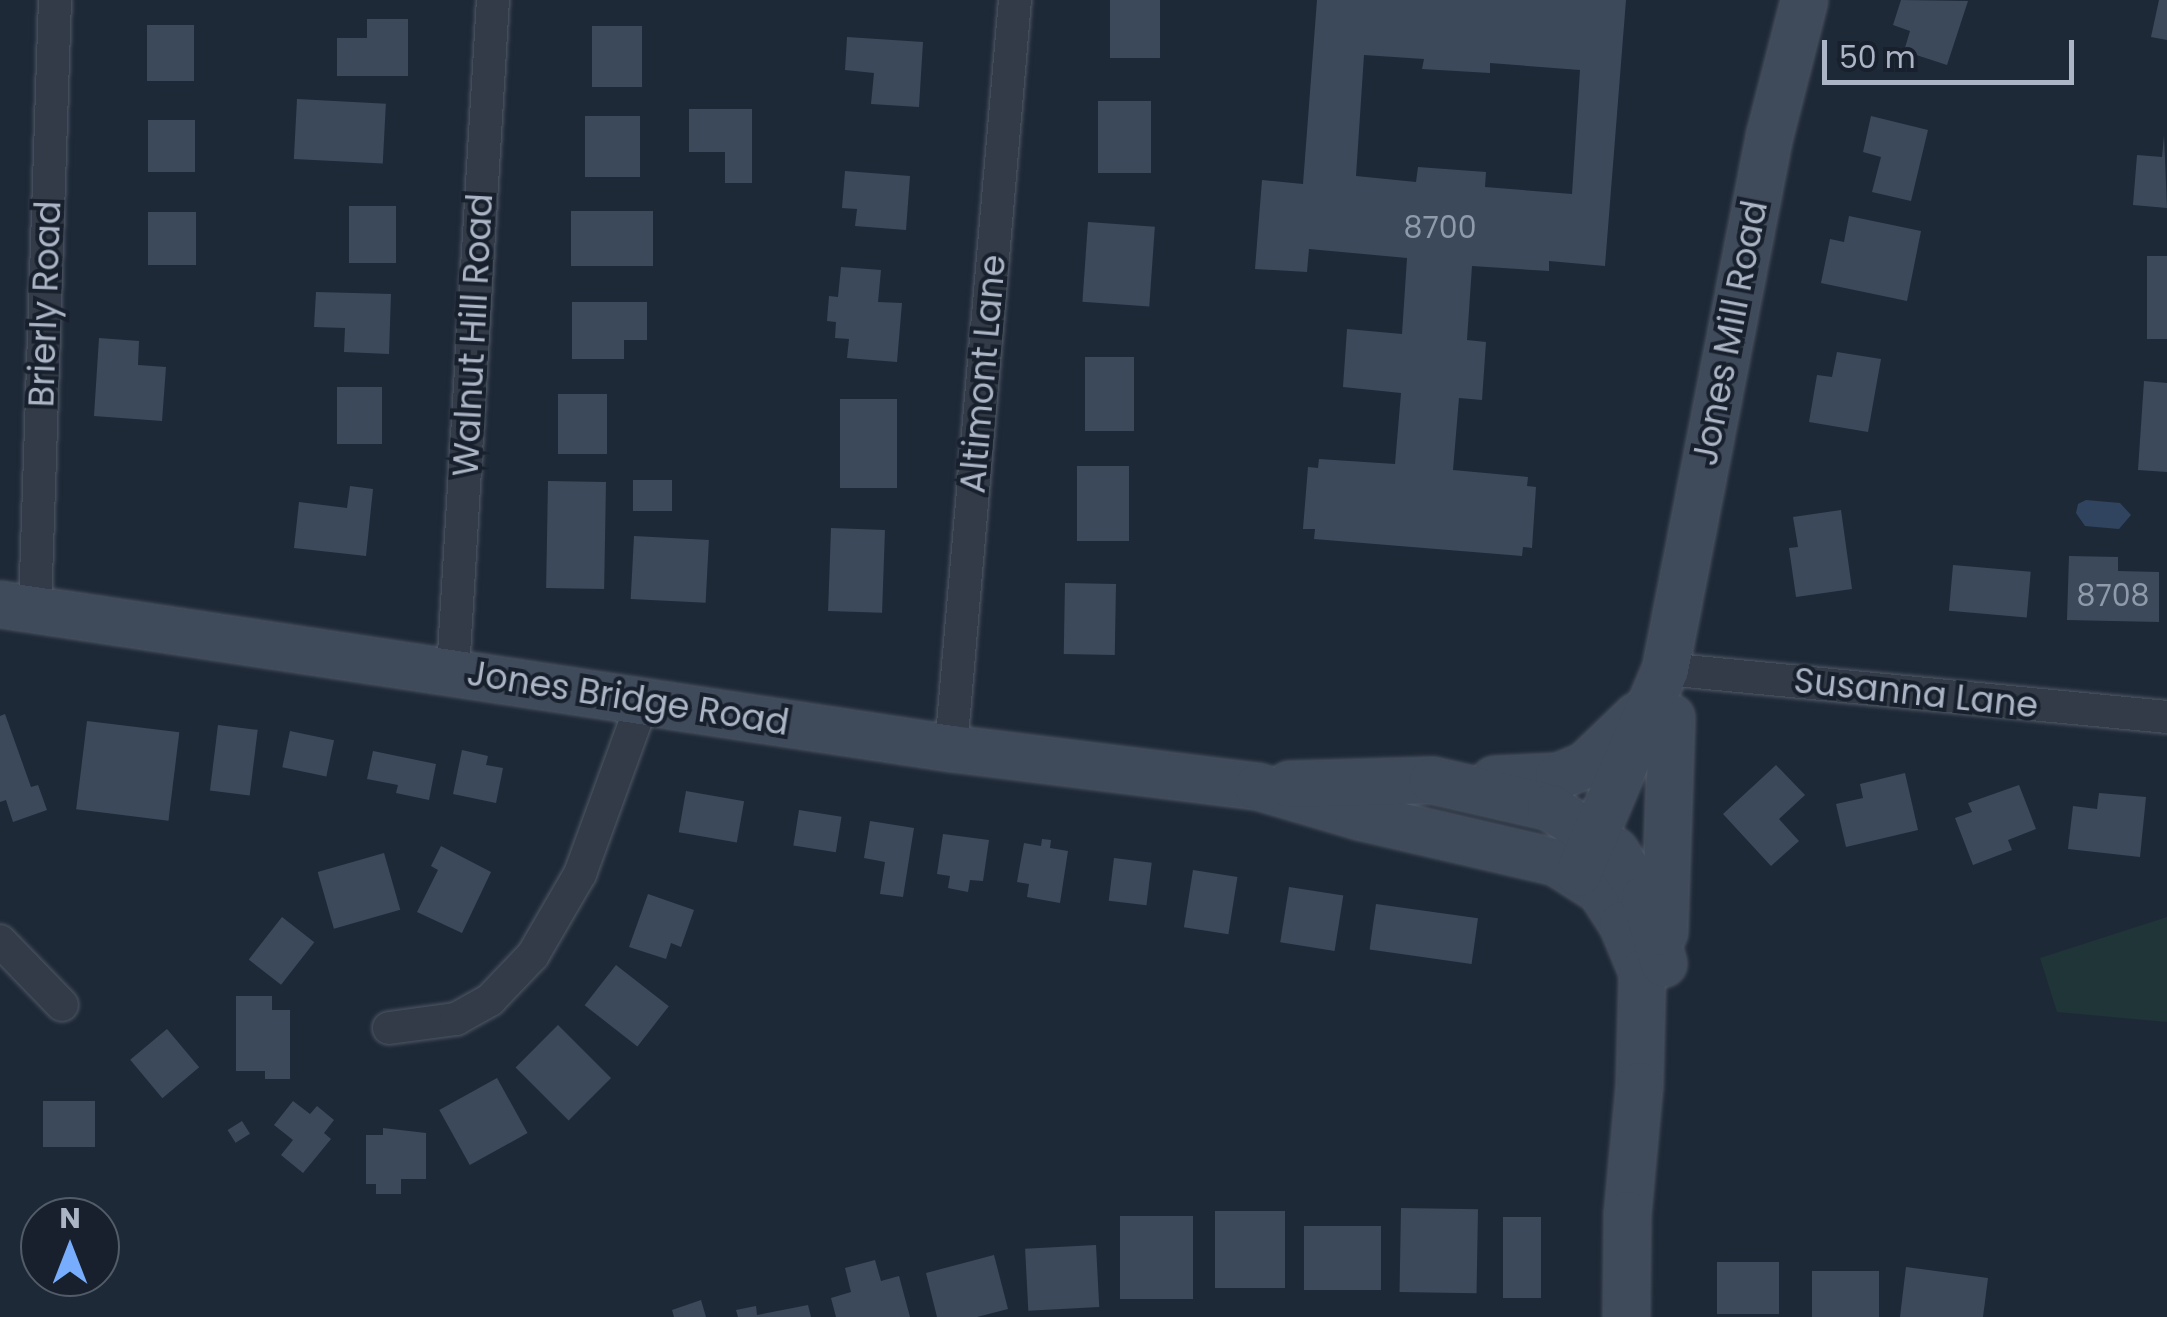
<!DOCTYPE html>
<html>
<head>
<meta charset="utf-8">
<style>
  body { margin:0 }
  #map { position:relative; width:2167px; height:1317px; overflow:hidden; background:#1e2937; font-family:Poppins,sans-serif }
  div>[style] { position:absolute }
  .green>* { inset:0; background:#203538 }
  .water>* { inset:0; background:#30445f }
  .building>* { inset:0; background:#3c495a; transform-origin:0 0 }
  .roads { filter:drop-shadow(0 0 2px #4f5866) drop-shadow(0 0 2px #4f5866) }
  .street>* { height:32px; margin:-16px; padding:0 16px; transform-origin:16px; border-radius:16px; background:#323b47 }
  .secondary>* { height:45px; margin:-22.5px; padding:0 22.5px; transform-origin:22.5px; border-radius:22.5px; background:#3f4a5b }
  span { translate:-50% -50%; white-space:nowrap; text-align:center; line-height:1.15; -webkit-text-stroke:8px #17202c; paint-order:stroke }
  .number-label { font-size:30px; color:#8f9aaa }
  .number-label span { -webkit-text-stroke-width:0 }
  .street-label { font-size:35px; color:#abb5c5 }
  .north { position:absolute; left:20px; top:1197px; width:100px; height:100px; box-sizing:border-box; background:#17202c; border:2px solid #525c69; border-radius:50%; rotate:0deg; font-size:28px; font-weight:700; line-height:40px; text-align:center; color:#abb5c5 }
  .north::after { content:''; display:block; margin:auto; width:35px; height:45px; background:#78adfd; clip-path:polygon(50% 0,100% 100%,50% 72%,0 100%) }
  .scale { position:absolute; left:1822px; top:40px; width:252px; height:45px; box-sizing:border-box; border:5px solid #abb5c5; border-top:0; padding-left:12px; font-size:30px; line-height:35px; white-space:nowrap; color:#abb5c5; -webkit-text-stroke:8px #17202c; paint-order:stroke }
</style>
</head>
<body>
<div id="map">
  <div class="green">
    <i style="clip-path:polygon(2167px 917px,2167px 1022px,2057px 1012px,2040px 958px)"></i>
  </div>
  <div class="water">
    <i style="clip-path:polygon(2086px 500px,2120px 503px,2131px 515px,2119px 529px,2085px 526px,2076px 513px,2078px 504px)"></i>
  </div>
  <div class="building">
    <i style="left:1110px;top:0;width:50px;height:58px"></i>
    <i style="clip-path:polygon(evenodd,1317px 0,1626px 0,1605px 266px,1549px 261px,1549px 271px,1472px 266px,1467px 340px,1486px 342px,1482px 400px,1459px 398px,1453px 470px,1528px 477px,1527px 486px,1536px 487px,1532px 548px,1523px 547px,1522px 556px,1314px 539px,1315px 529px,1303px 529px,1308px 467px,1318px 468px,1319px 459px,1395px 464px,1401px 393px,1343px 387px,1347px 329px,1402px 334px,1407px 258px,1309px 249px,1307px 272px,1255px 269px,1262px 180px,1303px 184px,1317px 0,1364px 55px,1424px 59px,1422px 69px,1490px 73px,1490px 63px,1580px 70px,1572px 194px,1485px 187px,1486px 172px,1418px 167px,1416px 182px,1356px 176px,1364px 55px)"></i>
    <i style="clip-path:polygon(1901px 0,1968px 1px,1947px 65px,1904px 51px,1910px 31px,1893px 25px)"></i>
    <i style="clip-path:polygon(2159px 0,2167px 0,2167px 40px,2151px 37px)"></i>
    <i style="clip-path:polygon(367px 19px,408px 19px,408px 76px,337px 76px,337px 38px,367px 38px)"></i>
    <i style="left:147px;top:25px;width:47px;height:56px"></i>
    <i style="left:592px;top:26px;width:50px;height:61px"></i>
    <i style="clip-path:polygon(847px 37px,923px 42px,919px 107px,871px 104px,874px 73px,845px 70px)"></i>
    <i style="left:297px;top:99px;width:89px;height:60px;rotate:3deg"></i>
    <i style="left:1098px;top:101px;width:53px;height:72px"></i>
    <i style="clip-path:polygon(689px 109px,752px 109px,752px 183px,725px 183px,725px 152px,689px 152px)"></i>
    <i style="left:585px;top:116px;width:55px;height:61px"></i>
    <i style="clip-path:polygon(1871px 116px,1928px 130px,1911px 201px,1872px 192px,1881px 157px,1863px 152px)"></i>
    <i style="left:148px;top:120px;width:47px;height:52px"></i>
    <i style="clip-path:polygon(2164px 135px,2167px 208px,2133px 205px,2137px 155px,2162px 157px)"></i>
    <i style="clip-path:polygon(845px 171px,910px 176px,906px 230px,855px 226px,857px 209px,842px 208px)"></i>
    <i style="left:349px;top:206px;width:47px;height:57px"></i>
    <i style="left:571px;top:211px;width:82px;height:55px"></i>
    <i style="left:148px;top:212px;width:48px;height:53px"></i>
    <i style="clip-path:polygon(1849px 216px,1921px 231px,1907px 301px,1821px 283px,1830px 239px,1844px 242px)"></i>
    <i style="left:1088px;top:222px;width:67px;height:80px;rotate:4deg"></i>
    <i style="left:2147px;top:256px;width:20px;height:83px"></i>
    <i style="clip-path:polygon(841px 267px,881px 270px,878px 302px,902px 303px,897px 362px,847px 358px,849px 339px,835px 338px,836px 322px,827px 321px,829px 296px,838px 297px)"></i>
    <i style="clip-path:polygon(316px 292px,391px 294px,389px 354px,344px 352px,345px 328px,314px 327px)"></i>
    <i style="clip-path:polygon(572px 302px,647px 302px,647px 340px,624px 340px,624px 359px,572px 359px)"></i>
    <i style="clip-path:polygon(99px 338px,139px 341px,138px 365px,166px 367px,162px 421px,94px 416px)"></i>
    <i style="clip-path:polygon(1837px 352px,1881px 359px,1868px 432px,1809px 422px,1817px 375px,1832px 377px)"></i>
    <i style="left:1085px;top:357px;width:49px;height:74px"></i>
    <i style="clip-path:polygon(2144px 381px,2167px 383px,2167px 472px,2138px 470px)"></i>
    <i style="left:337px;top:387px;width:45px;height:57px"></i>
    <i style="left:558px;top:394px;width:49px;height:60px"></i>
    <i style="left:840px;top:399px;width:57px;height:89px"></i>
    <i style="left:1077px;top:466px;width:52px;height:75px"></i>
    <i style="left:633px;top:480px;width:39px;height:31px"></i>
    <i style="left:548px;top:481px;width:58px;height:107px;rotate:1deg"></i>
    <i style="clip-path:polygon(350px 486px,373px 489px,366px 556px,294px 548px,299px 502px,347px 508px)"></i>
    <i style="clip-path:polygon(1841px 510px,1852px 589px,1796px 597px,1789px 548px,1798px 547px,1793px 517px)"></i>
    <i style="left:831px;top:528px;width:54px;height:83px;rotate:2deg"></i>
    <i style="left:634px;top:536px;width:75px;height:63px;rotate:3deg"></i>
    <i style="clip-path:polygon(2069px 556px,2118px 557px,2118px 571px,2159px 572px,2159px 622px,2067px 620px)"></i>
    <i style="left:1953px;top:565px;width:78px;height:46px;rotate:5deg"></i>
    <i style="left:1065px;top:583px;width:51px;height:71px;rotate:1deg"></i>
    <i style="clip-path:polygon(5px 714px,31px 787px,38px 785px,47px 810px,13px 822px,6px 800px,0 802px,0 716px)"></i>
    <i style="left:87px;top:721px;width:93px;height:89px;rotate:7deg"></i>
    <i style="left:218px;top:725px;width:40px;height:66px;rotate:7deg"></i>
    <i style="left:290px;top:731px;width:45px;height:37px;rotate:12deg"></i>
    <i style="clip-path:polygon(462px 750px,488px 756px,486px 765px,503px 768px,496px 803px,453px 794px)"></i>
    <i style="clip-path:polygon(373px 751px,436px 764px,429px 800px,396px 793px,398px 785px,367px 779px)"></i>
    <i style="clip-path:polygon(1776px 765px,1805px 795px,1779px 819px,1799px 841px,1771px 866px,1723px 814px)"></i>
    <i style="clip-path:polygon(1905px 773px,1918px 830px,1846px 847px,1836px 804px,1863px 798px,1860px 784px)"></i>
    <i style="clip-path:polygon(2019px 785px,2036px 829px,2008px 840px,2012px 850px,1973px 865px,1955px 818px,1972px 812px,1968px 803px)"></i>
    <i style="left:686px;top:791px;width:59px;height:42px;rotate:10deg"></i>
    <i style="clip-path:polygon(2099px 793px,2146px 797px,2140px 857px,2068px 849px,2073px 806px,2097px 809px)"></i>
    <i style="left:799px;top:810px;width:43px;height:36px;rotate:9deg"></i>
    <i style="clip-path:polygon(870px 821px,914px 828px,903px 897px,880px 894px,885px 862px,864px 858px)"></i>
    <i style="clip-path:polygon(943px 834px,989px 840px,983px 881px,970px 880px,968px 892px,948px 888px,950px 876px,937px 874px)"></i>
    <i style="clip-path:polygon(1042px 839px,1051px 840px,1050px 848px,1068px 851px,1060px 903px,1027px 897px,1029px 884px,1017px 882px,1024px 843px,1041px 846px)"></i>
    <i style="clip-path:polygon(441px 846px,491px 872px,462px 933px,417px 912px,438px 870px,431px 866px)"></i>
    <i style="left:384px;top:853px;width:59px;height:69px;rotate:74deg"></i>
    <i style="left:1114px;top:858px;width:38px;height:43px;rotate:7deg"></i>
    <i style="left:1193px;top:870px;width:45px;height:58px;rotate:9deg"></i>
    <i style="left:1289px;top:887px;width:55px;height:56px;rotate:9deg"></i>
    <i style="clip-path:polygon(648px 894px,694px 910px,681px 947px,671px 943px,666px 959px,629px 947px)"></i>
    <i style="left:1376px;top:904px;width:103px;height:46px;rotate:8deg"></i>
    <i style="left:282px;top:917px;width:41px;height:54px;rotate:38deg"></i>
    <i style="left:616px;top:965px;width:67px;height:51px;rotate:38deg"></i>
    <i style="clip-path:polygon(236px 996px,272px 996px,272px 1010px,290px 1010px,290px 1079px,265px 1079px,265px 1071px,236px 1071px)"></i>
    <i style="left:558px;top:1025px;width:75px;height:60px;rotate:45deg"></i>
    <i style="left:167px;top:1029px;width:50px;height:48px;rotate:50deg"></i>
    <i style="left:497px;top:1078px;width:63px;height:66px;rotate:61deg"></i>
    <i style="left:43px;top:1101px;width:52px;height:46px"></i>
    <i style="clip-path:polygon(293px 1101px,310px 1114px,317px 1106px,334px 1120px,324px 1133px,331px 1139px,303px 1173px,281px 1155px,293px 1140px,274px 1125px)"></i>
    <i style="left:242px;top:1121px;width:15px;height:17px;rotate:58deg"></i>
    <i style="clip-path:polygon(383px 1128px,426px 1133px,426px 1179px,401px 1179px,401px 1194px,376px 1194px,376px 1184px,366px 1184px,366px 1135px,383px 1135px)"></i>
    <i style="left:1401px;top:1208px;width:77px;height:84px;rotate:1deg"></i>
    <i style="left:1215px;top:1211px;width:70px;height:77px"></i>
    <i style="left:1120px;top:1216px;width:73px;height:83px"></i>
    <i style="left:1503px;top:1217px;width:38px;height:81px"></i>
    <i style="left:1304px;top:1226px;width:77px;height:64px"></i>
    <i style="left:1096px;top:1245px;width:62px;height:71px;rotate:87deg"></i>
    <i style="clip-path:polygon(994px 1255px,1008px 1309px,977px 1317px,937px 1317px,926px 1273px)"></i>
    <i style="clip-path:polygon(875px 1260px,881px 1281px,899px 1276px,910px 1317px,836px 1317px,831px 1298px,851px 1292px,845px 1268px)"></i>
    <i style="left:1717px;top:1262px;width:62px;height:52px"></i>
    <i style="clip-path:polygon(1906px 1267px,1988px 1278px,1983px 1317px,1900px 1317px)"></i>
    <i style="left:1812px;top:1271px;width:67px;height:46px"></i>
    <i style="clip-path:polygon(701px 1300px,706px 1317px,674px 1317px,672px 1310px)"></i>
    <i style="clip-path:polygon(808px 1305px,811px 1317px,738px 1317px,736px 1310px,756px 1306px,757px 1315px)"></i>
  </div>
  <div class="roads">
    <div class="street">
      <i style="left:35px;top:609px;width:609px;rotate:-88.12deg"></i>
      <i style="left:1665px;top:669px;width:504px;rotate:5.46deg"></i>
      <i style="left:453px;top:671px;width:672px;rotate:-86.59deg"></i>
      <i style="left:951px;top:748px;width:751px;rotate:-85.11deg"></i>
      <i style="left:0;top:941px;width:89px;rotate:45.9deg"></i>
      <i style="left:389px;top:1028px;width:68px;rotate:-7.7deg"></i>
      <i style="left:456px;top:1019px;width:39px;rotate:-29deg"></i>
      <i style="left:490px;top:1000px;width:62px;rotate:-46.3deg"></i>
      <i style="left:533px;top:955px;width:94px;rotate:-59.9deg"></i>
      <i style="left:580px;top:874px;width:184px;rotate:-70deg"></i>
    </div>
    <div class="secondary">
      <i style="left:0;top:604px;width:962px;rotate:8.61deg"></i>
      <i style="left:951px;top:748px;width:308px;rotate:7.1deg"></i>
      <i style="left:1257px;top:786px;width:106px;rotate:16.4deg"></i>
      <i style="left:1359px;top:816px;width:202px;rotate:13.1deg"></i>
      <i style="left:1556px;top:862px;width:52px;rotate:32.5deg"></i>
      <i style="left:1600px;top:890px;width:40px;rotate:57.1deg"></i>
      <i style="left:1622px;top:924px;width:52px;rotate:67.4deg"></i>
      <i style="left:1642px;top:972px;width:113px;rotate:91.5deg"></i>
      <i style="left:1639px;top:1085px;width:130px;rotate:95.3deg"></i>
      <i style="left:1627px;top:1214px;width:103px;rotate:90.6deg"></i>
      <i style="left:1494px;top:779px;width:64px;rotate:-2.7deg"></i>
      <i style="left:1558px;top:776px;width:29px;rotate:-22deg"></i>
      <i style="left:1585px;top:765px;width:72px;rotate:-43.9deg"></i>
      <i style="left:1289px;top:784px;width:143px;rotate:-1.6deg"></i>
      <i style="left:1432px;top:780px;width:121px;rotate:12.9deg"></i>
      <i style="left:1550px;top:807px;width:78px;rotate:34.1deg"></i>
      <i style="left:1615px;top:851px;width:54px;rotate:57.8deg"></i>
      <i style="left:1644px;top:897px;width:69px;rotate:73.9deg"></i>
      <i style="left:1578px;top:873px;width:222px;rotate:-66.9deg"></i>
      <i style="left:1665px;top:669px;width:543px;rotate:-78.96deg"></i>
      <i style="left:1769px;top:136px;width:140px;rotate:-75.6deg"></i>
      <i style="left:1664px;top:932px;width:215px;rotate:-88.1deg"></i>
    </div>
  </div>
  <div class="number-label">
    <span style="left:1440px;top:228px">8700</span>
    <span style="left:2113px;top:596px">8708</span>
  </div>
  <div class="street-label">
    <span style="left:45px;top:304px;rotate:-88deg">Brierly Road</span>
    <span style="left:1730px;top:333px;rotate:-79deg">Jones Mill Road</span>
    <span style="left:473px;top:335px;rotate:-87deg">Walnut Hill Road</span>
    <span style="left:983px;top:374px;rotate:-85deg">Altimont Lane</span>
    <span style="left:1916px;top:693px;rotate:6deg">Susanna Lane</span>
    <span style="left:628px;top:698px;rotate:9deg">Jones Bridge Road</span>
  </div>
  <div class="north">N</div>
  <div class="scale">50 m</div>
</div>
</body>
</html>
